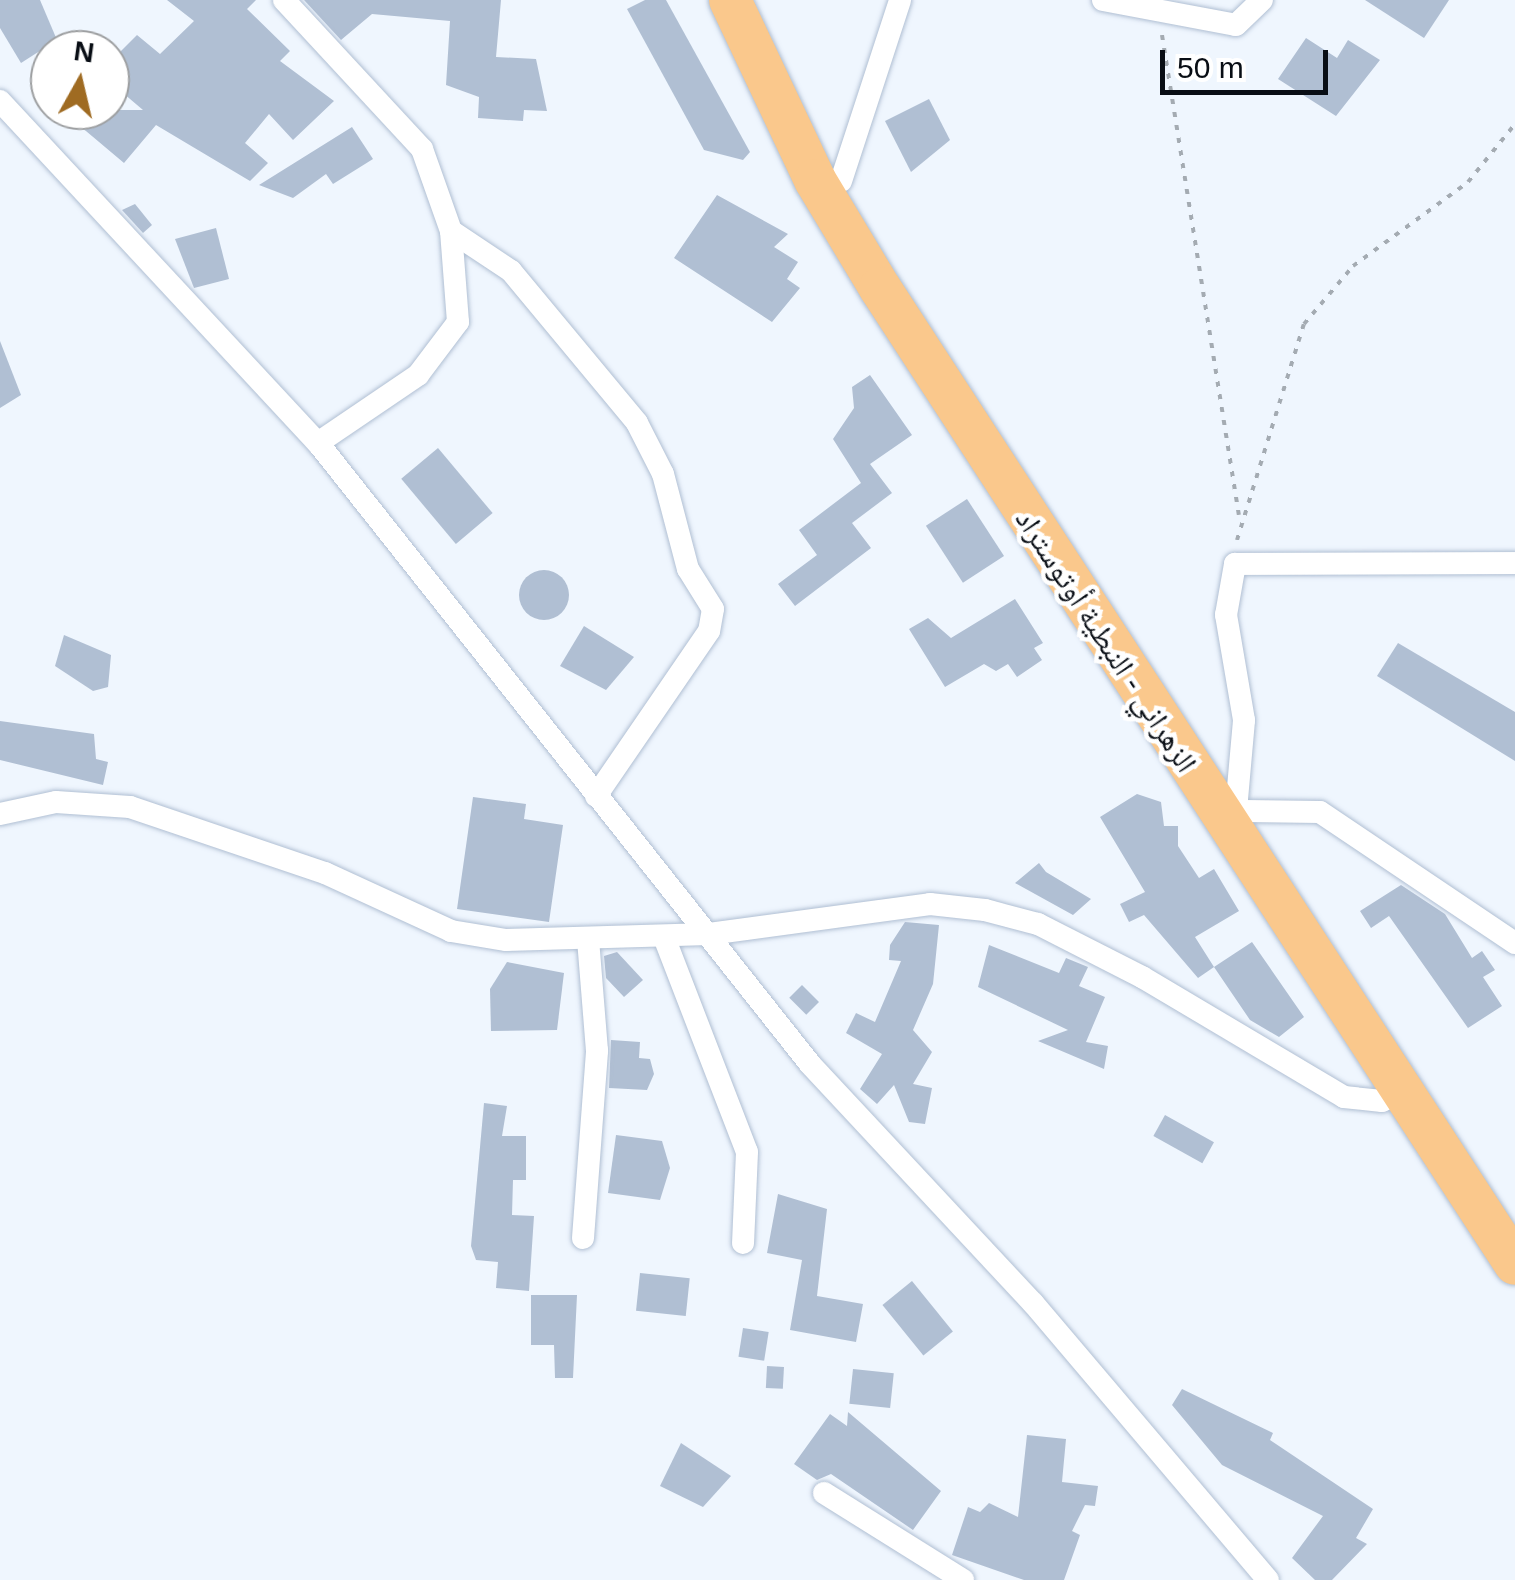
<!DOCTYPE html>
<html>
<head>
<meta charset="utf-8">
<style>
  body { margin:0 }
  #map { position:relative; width:1515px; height:1580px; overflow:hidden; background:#eff6fe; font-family:Helvetica,"Noto Naskh Arabic",sans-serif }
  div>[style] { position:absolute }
  .building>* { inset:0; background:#b0bfd3; transform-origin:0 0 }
  .round { border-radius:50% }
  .path>* { height:4px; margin-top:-2px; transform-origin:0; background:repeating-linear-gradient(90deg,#a4abb2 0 5px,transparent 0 13px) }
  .roads { filter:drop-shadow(0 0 2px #b0bfd3) drop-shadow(0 0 2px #b0bfd3) }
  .street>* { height:22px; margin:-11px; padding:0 11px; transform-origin:11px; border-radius:11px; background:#fff }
  .highway>* { height:42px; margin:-21px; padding:0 21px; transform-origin:21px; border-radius:21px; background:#fac88c }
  span { translate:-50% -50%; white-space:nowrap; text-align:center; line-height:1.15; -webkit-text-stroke:9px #fff; paint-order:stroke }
  .street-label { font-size:30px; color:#090e15 }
  .north { position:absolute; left:30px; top:30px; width:100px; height:100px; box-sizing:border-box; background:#fff; border:2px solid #9d9fa1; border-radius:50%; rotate:8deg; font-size:28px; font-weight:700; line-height:40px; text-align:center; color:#090e15 }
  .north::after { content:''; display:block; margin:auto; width:35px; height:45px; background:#9f6b22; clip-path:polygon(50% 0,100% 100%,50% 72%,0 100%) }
  .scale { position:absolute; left:1160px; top:50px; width:168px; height:45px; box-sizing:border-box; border:5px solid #090e15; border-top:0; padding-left:12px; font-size:30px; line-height:35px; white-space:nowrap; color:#090e15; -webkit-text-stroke:8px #fff; paint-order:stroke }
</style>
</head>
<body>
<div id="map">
  <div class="building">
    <i style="clip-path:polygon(0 0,40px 0,57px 40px,21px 63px,0 28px)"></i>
    <i style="clip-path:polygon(167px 0,256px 0,247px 9px,290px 51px,280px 61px,334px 101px,293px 140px,269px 114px,245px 143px,268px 163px,250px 181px,156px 125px,124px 163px,61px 110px,143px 110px,110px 82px,110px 62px,137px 35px,160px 54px,194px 21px)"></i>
    <i style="clip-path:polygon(304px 0,501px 0,496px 57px,536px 59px,547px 111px,524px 110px,523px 121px,478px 118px,479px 97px,446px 85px,450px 21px,372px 14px,341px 40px)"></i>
    <i style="clip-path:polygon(645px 0,666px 0,750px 152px,743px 160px,704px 150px,627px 9px)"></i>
    <i style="clip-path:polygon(1365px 0,1449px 0,1424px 38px)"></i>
    <i style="clip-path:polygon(1306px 38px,1337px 58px,1348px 40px,1380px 60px,1336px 116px,1278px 79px)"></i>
    <i style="clip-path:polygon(929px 99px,950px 140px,911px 172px,885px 121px)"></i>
    <i style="clip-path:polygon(352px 127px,373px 159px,333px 184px,326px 174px,293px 198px,259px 185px)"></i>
    <i style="clip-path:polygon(717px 195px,788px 234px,774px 247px,798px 262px,787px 279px,800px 288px,772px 322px,674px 258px)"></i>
    <i style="clip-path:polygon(135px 204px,152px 225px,143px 233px,122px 210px)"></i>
    <i style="clip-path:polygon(216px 228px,229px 279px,194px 288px,175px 239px)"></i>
    <i style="clip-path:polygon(0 341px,21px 395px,0 408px)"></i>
    <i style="clip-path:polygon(870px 375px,912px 435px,870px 464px,892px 493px,852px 523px,871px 548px,795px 606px,778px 584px,817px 555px,799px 530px,861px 483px,833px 439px,854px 408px,852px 387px)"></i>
    <i style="left:438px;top:448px;width:85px;height:48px;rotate:50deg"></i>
    <i style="left:967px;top:499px;width:68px;height:49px;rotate:57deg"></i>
    <i class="round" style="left:519px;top:570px;width:50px;height:50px"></i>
    <i style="clip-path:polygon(1015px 599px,1043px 643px,1034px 648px,1042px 660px,1017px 677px,1008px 664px,996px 671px,984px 664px,945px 687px,909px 629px,928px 618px,951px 638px)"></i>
    <i style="clip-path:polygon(584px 626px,634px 657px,606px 690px,560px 666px)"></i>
    <i style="clip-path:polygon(64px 635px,111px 655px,108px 687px,93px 691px,55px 666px)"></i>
    <i style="clip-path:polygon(1398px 643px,1515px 712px,1515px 761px,1377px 676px)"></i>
    <i style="clip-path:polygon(0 721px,94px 734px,96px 759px,108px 762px,103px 785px,0 760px)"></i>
    <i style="clip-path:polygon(1137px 794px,1161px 802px,1164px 826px,1178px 826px,1178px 846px,1199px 878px,1214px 869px,1239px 911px,1195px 937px,1214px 967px,1252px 942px,1304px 1017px,1279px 1037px,1250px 1020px,1214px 967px,1198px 978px,1144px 915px,1129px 922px,1120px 904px,1145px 892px,1100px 817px)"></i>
    <i style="clip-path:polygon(473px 797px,526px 804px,524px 819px,563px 825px,549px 922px,457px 909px)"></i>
    <i style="clip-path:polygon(1039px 863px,1046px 872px,1091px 899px,1073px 915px,1015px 883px)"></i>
    <i style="clip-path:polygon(1401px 885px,1445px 914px,1472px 958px,1482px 951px,1495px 970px,1483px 977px,1502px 1006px,1468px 1028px,1389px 916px,1371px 928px,1360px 911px)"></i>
    <i style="clip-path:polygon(905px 922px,939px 925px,933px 984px,913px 1030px,932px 1052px,913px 1084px,932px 1088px,925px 1124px,909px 1122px,894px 1085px,877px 1104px,860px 1089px,882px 1054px,846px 1033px,856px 1013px,875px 1022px,901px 961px,889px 960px,890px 945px)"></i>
    <i style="clip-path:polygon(989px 945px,1059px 973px,1066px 958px,1088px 967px,1079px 986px,1105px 997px,1086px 1042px,1108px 1046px,1104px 1069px,1038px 1041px,1068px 1030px,978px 987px)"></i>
    <i style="clip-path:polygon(617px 952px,643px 980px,624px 997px,606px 978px,604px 956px)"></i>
    <i style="clip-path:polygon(507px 962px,564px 973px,557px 1030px,491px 1031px,490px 989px)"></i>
    <i style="left:802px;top:985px;width:24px;height:18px;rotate:45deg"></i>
    <i style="clip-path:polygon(611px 1040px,640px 1042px,639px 1058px,650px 1059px,654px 1074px,647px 1090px,609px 1088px)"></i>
    <i style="clip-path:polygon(484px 1103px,507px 1106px,502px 1136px,526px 1136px,526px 1180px,513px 1180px,512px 1215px,534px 1216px,529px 1291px,496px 1288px,498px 1262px,476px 1260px,471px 1246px)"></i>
    <i style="left:1165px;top:1115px;width:56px;height:24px;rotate:29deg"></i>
    <i style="clip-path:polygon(616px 1135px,662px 1141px,670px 1168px,660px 1200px,608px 1193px)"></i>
    <i style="clip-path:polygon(778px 1194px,827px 1209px,817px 1296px,863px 1304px,856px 1342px,790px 1330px,802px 1260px,767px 1253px)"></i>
    <i style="left:640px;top:1273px;width:50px;height:38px;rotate:6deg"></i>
    <i style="left:912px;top:1281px;width:65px;height:38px;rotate:51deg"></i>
    <i style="clip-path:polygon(531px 1295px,577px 1295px,573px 1378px,555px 1378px,554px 1345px,531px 1345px)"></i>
    <i style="left:743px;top:1328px;width:26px;height:29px;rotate:9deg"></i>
    <i style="left:767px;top:1366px;width:17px;height:22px;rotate:3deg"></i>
    <i style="left:853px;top:1369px;width:41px;height:35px;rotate:6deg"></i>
    <i style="clip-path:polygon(1182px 1389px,1273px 1433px,1270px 1440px,1373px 1509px,1356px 1538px,1367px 1544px,1332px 1580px,1315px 1580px,1292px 1558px,1323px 1516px,1222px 1465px,1172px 1405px)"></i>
    <i style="clip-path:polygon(848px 1412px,941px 1491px,913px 1530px,831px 1474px,817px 1480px,794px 1464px,830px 1414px,847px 1426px)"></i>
    <i style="clip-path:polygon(1027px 1435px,1066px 1439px,1062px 1482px,1098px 1486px,1095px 1506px,1085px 1505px,1072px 1531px,1080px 1535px,1064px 1580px,1024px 1580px,952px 1555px,968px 1507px,980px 1512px,989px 1503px,1018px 1517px)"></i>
    <i style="clip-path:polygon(681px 1443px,731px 1476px,703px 1507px,660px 1486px)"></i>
  </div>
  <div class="path">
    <i style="left:1162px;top:35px;width:486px;rotate:80.9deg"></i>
    <i style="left:1237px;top:540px;width:226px;rotate:-72.8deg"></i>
    <i style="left:1304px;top:324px;width:76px;rotate:-49.8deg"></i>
    <i style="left:1353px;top:266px;width:142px;rotate:-36.1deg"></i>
    <i style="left:1468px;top:182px;width:75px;rotate:-51deg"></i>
  </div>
  <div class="roads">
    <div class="street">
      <i style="left:284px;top:0;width:203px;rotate:47.2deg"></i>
      <i style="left:422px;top:149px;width:87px;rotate:70.5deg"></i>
      <i style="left:451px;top:231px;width:91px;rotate:85.6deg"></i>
      <i style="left:458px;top:322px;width:66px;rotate:127deg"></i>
      <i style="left:418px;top:375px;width:121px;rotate:145.8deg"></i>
      <i style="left:1103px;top:0;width:135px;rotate:10.6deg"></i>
      <i style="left:1236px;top:25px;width:36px;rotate:-44deg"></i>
      <i style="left:0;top:101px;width:467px;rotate:47.1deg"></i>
      <i style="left:318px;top:443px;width:792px;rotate:51.61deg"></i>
      <i style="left:810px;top:1064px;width:327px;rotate:47deg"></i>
      <i style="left:1033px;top:1303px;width:363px;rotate:49.7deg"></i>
      <i style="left:841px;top:181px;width:190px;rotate:-71.9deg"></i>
      <i style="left:451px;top:231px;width:72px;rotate:33.7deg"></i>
      <i style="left:511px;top:271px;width:197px;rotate:50.3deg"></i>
      <i style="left:637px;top:423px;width:57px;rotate:63deg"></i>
      <i style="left:663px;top:474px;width:98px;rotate:75.3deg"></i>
      <i style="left:688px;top:569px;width:47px;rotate:58deg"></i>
      <i style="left:713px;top:609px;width:22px;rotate:100deg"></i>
      <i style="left:709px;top:631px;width:200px;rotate:124.4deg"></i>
      <i style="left:1237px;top:799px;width:79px;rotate:-84.9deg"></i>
      <i style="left:1244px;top:720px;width:107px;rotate:-99.7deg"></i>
      <i style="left:1226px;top:615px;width:52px;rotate:-80deg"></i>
      <i style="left:1235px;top:564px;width:280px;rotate:-0.2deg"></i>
      <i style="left:1245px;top:811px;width:75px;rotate:0.8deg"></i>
      <i style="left:1320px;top:812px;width:235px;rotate:33.9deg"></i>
      <i style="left:0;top:814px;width:57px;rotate:-12.1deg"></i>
      <i style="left:56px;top:802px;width:74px;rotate:3.9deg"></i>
      <i style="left:130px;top:807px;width:206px;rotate:18.7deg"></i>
      <i style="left:325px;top:873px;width:139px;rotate:24.7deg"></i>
      <i style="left:451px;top:931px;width:56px;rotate:9.3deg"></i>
      <i style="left:506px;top:940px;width:203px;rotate:-1.7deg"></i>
      <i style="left:709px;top:934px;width:223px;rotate:-7.7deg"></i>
      <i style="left:930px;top:904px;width:55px;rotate:6.2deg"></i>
      <i style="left:985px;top:910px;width:55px;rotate:14.8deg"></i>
      <i style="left:1038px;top:924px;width:117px;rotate:27deg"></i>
      <i style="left:1142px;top:977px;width:235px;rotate:30.7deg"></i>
      <i style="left:1344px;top:1097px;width:38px;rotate:6deg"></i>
      <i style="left:1382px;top:1101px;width:21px;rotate:-25deg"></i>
      <i style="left:664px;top:937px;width:230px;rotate:68.9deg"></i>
      <i style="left:747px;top:1152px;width:91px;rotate:92.5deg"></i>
      <i style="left:583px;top:1238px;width:188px;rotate:-85.7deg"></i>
      <i style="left:597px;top:1051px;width:113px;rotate:-94.6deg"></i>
      <i style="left:824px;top:1493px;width:164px;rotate:32deg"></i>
    </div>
    <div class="highway">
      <i style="left:730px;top:0;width:199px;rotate:64.7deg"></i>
      <i style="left:815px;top:180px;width:126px;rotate:59deg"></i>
      <i style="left:880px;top:288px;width:1164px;rotate:56.95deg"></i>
    </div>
  </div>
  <div class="street-label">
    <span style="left:1106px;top:641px;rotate:57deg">الزهراني - النبطية أوتوستراد</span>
  </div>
  <div class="north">N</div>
  <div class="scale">50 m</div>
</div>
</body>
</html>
